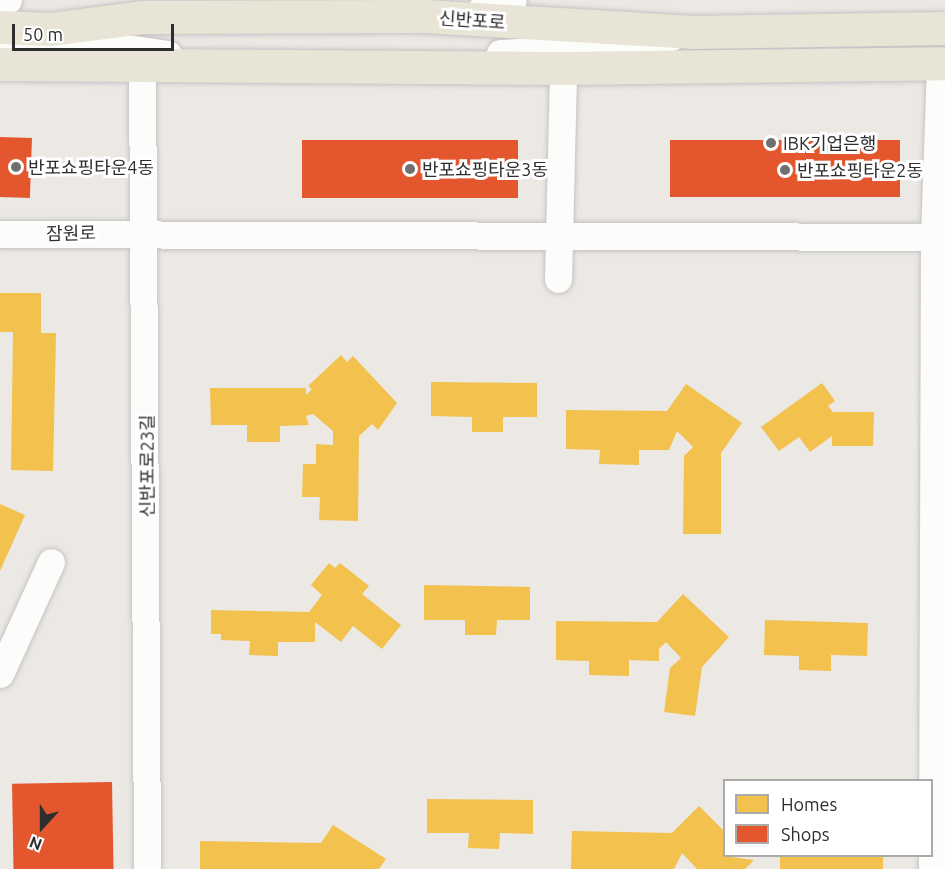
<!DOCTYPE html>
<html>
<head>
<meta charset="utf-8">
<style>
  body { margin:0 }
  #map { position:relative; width:945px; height:869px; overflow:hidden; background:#ece8e4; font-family:Ubuntu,"Noto Sans KR",sans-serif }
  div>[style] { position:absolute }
  .homes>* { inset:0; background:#f2c14e; transform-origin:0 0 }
  .shops>* { inset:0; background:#e4572e; transform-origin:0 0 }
  .roads { filter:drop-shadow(0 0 2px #c5c4c5) drop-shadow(0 0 2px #c5c4c5) }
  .minor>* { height:27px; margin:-13.5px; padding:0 13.5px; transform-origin:13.5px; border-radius:13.5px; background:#fcfcfb }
  .major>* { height:33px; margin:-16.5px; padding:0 16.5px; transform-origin:16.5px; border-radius:16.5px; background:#e8e4d6 }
  .dots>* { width:16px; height:16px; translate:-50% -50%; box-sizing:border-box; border:3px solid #fff; border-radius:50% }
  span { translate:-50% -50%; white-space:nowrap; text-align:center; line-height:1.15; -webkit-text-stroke:6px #fff; paint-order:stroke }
  .street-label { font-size:18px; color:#2e2e2e }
  .poi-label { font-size:18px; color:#2e2e2e }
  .left { translate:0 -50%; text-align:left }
  .legend { position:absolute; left:723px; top:779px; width:210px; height:78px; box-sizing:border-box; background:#fff; border:2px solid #ababab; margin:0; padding:8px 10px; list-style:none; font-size:18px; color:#2e2e2e }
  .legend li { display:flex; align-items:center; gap:12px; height:30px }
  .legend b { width:30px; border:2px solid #ababab }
  .north { position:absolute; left:12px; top:797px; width:60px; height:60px; -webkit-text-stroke:4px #fff; paint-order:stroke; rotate:201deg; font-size:16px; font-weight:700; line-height:24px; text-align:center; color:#2e2e2e }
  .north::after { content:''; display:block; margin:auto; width:21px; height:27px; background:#2e2e2e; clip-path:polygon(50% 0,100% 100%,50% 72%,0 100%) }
  .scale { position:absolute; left:12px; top:24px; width:162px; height:27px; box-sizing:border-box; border:3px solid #2e2e2e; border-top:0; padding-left:8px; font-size:18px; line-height:21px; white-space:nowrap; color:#2e2e2e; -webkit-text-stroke:4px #fff; paint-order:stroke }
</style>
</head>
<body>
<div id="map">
  <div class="homes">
    <i style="clip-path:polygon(0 293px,41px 293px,41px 333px,56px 333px,53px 471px,11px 470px,13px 332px,0 332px)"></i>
    <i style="clip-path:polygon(341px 355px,347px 362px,353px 356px,397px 403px,378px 430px,372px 424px,359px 436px,358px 521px,319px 520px,320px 497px,302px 497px,303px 464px,316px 464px,316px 444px,333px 445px,333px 431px,313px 414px,306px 416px,309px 425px,280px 426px,280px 442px,247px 442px,247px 425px,211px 425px,210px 388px,306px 388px,306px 395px,312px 389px,308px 386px)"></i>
    <i style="clip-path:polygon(431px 382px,537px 383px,537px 417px,503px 417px,503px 432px,472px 432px,472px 417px,431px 416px)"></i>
    <i style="clip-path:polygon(822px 383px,835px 401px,828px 406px,833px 412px,874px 412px,873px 446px,832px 446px,832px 436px,810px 452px,799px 437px,779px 451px,761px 427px)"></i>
    <i style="clip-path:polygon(686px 384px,742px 423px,721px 453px,721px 534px,683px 534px,684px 456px,693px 447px,677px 431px,669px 450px,639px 450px,639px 465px,599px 464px,600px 450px,566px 449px,566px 410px,667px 411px)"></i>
    <i style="clip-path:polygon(0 504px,25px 515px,0 571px)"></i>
    <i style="clip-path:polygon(329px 563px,335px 568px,340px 563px,369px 586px,362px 594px,401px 625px,382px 649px,353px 626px,341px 642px,315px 622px,315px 642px,278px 642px,278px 656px,249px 655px,250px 641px,221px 640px,221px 634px,211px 634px,211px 610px,309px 612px,322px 595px,311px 585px)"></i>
    <i style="clip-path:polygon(424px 585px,530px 587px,530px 620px,497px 620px,496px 635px,465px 635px,465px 620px,424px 620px)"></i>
    <i style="clip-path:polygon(683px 594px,729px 637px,702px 667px,695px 716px,664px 712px,670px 668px,681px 658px,666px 642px,659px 649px,659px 661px,629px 660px,629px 676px,589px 675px,589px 661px,556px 660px,556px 621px,657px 622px)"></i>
    <i style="clip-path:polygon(765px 620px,868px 623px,867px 656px,831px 655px,831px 671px,799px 670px,799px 656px,764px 655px)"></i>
    <i style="clip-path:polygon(427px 799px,533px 800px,533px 834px,500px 833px,499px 849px,468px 848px,469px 833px,427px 833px)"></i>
    <i style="clip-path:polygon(699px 806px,724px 831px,724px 856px,754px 860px,745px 869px,697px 869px,682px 853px,674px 869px,571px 869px,572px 831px,672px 833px)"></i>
    <i style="clip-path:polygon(333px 825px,386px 859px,379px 869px,200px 869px,200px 841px,321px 843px)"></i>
    <i style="left:780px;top:856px;width:103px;height:13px"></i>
  </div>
  <div class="shops">
    <i style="left:0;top:137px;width:32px;height:60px;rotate:2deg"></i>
    <i style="left:302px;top:140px;width:216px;height:58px"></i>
    <i style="left:670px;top:140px;width:230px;height:57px"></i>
    <i style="left:112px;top:782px;width:87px;height:100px;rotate:89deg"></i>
  </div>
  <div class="roads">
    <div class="minor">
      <i style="left:0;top:0;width:8px"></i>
      <i style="left:481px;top:9px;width:33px;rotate:-16deg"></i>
      <i style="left:51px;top:29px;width:31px;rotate:22deg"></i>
      <i style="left:80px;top:41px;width:89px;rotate:8.4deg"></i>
      <i style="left:0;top:47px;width:79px;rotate:3.6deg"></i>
      <i style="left:500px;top:53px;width:132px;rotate:-3deg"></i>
      <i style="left:632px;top:46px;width:40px;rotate:-13deg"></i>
      <i style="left:142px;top:64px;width:805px;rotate:89.64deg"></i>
      <i style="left:0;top:234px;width:945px;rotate:0.18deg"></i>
      <i style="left:558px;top:279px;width:211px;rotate:-88.6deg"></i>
      <i style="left:0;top:674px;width:123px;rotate:-65.5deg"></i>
      <i style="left:932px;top:869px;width:632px;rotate:-89.82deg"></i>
      <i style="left:934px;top:237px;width:174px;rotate:-88deg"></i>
    </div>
    <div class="major">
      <i style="left:0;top:27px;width:50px;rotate:2.3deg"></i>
      <i style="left:50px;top:29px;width:93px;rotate:-7.4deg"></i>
      <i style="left:142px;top:17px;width:282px;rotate:-0.2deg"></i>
      <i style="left:424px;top:16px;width:268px;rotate:3.4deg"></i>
      <i style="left:692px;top:32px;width:253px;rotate:-0.9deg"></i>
      <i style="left:0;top:64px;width:563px;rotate:0.41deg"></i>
      <i style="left:563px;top:68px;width:382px;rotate:-0.7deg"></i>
    </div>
  </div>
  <div class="dots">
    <i style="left:771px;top:143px;background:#706f6e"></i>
    <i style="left:16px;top:167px;background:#706f6e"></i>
    <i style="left:410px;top:169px;background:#706f6e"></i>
    <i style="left:785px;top:170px;background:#706f6e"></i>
  </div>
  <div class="street-label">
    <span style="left:472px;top:20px;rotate:4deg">신반포로</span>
    <span style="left:71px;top:233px;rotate:-1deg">잠원로</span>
    <span style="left:147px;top:466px;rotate:-90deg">신반포로23길</span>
  </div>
  <div class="poi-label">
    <span class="left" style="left:783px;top:143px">IBK기업은행</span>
    <span class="left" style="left:28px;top:167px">반포쇼핑타운4동</span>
    <span class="left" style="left:422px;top:169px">반포쇼핑타운3동</span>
    <span class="left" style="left:797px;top:170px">반포쇼핑타운2동</span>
  </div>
  <ul class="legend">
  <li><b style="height:16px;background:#f2c14e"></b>Homes</li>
  <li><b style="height:16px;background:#e4572e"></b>Shops</li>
  </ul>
  <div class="north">N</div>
  <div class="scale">50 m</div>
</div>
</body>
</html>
